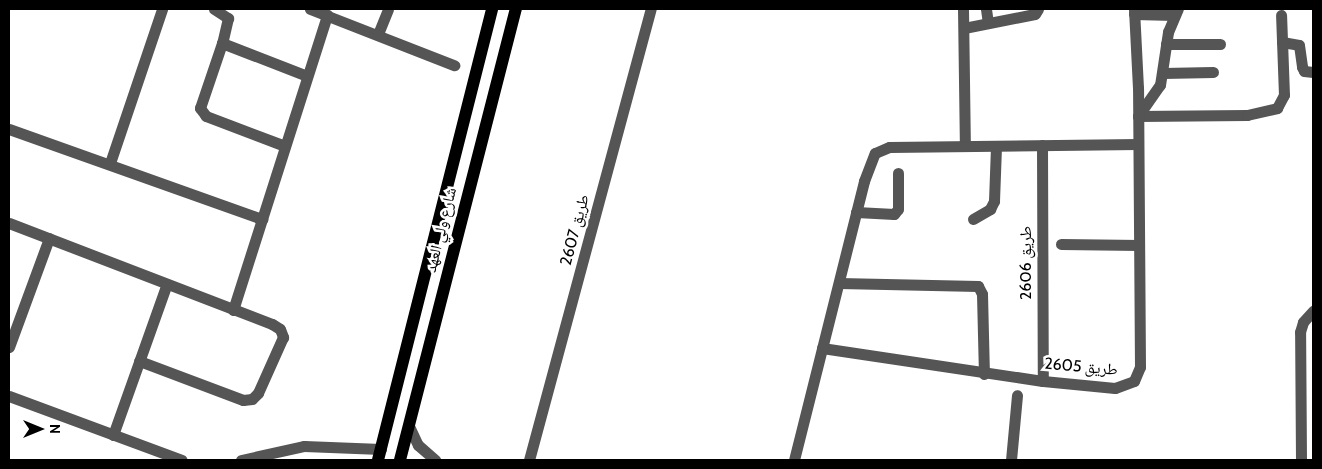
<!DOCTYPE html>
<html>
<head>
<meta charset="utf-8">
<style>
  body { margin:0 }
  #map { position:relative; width:1322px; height:469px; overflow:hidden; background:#fff; font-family:Cabin,"Noto Naskh Arabic",sans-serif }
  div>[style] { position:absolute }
  .minor>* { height:11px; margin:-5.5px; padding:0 5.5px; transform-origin:5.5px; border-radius:5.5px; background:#555 }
  .major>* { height:12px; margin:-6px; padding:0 6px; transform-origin:6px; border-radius:6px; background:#000 }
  span { translate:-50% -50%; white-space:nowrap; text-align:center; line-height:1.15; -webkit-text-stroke:5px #fff; paint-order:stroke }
  .street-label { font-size:16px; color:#000 }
  .frame { position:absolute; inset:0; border:10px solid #000; pointer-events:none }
  .north { position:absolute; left:15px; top:404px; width:50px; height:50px; -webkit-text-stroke:4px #fff; paint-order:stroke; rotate:90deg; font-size:14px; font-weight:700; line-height:20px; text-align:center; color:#000 }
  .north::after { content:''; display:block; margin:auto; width:18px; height:22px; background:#000; clip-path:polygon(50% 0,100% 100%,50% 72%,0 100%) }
</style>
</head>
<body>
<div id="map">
  <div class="minor">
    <i style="left:214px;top:9px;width:17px;rotate:33deg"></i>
    <i style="left:228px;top:18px;width:26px;rotate:103deg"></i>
    <i style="left:310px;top:9px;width:155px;rotate:21.3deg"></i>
    <i style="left:963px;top:9px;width:137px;rotate:89.2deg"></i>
    <i style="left:986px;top:9px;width:14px;rotate:82deg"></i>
    <i style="left:1134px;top:14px;width:40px;rotate:1.4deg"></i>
    <i style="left:964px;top:28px;width:72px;rotate:-11.2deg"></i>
    <i style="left:1035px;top:14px;width:6px;rotate:-59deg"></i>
    <i style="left:378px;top:34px;width:27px;rotate:-68deg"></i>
    <i style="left:1282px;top:42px;width:17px;rotate:10deg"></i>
    <i style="left:1299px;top:45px;width:22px;rotate:82deg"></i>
    <i style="left:1302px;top:67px;width:4px;rotate:63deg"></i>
    <i style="left:1304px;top:71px;width:9px;rotate:6deg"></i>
    <i style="left:1166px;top:44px;width:54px"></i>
    <i style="left:1163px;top:73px;width:50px;rotate:-1.1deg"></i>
    <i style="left:1138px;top:116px;width:109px;rotate:-0.5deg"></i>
    <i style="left:1247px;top:115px;width:31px;rotate:-13deg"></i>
    <i style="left:1277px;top:108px;width:15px;rotate:-62deg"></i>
    <i style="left:1284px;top:95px;width:80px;rotate:-92.1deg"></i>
    <i style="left:1138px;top:116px;width:38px;rotate:-55deg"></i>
    <i style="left:1160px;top:85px;width:54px;rotate:-81.4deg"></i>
    <i style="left:1168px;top:32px;width:25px;rotate:-67deg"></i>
    <i style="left:9px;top:129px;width:269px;rotate:19.6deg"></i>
    <i style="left:1042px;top:145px;width:236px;rotate:89.8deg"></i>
    <i style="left:285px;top:146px;width:85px;rotate:-159.2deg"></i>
    <i style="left:206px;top:116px;width:10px;rotate:-127deg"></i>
    <i style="left:200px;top:108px;width:69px;rotate:-71.3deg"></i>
    <i style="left:222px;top:43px;width:91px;rotate:21.2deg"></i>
    <i style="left:110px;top:163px;width:163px;rotate:-71.3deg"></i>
    <i style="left:856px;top:212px;width:38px;rotate:3deg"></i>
    <i style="left:894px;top:214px;width:6px;rotate:-51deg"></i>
    <i style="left:898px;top:209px;width:36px;rotate:-90deg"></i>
    <i style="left:973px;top:219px;width:20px;rotate:-30deg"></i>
    <i style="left:990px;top:209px;width:9px;rotate:-63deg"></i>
    <i style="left:994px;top:201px;width:55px;rotate:-87.9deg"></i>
    <i style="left:9px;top:223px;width:282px;rotate:21deg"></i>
    <i style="left:272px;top:324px;width:9px;rotate:32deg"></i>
    <i style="left:280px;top:329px;width:9px;rotate:69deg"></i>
    <i style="left:283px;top:337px;width:61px;rotate:114.1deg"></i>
    <i style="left:258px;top:393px;width:8px;rotate:135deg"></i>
    <i style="left:252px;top:399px;width:9px;rotate:174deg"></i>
    <i style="left:243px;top:400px;width:111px;rotate:-159.4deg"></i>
    <i style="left:1061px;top:244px;width:78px;rotate:0.7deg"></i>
    <i style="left:839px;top:283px;width:139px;rotate:1.2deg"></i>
    <i style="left:978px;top:286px;width:9px;rotate:63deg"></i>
    <i style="left:982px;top:294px;width:80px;rotate:88.6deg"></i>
    <i style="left:233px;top:310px;width:310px;rotate:-72.3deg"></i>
    <i style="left:9px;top:347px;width:116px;rotate:-69.8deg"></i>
    <i style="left:822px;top:348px;width:223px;rotate:8.5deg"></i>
    <i style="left:1043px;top:381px;width:72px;rotate:5.6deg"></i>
    <i style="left:1115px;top:388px;width:20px;rotate:-20deg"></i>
    <i style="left:1134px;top:381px;width:15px;rotate:-67deg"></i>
    <i style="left:1140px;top:367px;width:279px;rotate:-90.4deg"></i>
    <i style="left:1138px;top:88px;width:79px;rotate:-92.9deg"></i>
    <i style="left:9px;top:396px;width:184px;rotate:20.3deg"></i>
    <i style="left:409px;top:426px;width:21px;rotate:65deg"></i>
    <i style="left:418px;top:445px;width:23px;rotate:41deg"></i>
    <i style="left:113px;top:435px;width:158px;rotate:-70.4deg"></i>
    <i style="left:241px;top:460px;width:65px;rotate:-12.5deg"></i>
    <i style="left:304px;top:446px;width:77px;rotate:2.2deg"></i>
    <i style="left:529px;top:460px;width:467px;rotate:-74.9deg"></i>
    <i style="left:794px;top:460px;width:288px;rotate:-75.9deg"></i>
    <i style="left:864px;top:181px;width:30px;rotate:-69deg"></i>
    <i style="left:875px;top:153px;width:15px;rotate:-23deg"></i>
    <i style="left:889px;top:147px;width:249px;rotate:-0.7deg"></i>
    <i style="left:1011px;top:460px;width:65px;rotate:-84.7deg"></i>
    <i style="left:1301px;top:460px;width:128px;rotate:-90.4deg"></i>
    <i style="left:1300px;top:332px;width:10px;rotate:-73deg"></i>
    <i style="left:1303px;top:322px;width:15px;rotate:-48deg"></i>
  </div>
  <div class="major">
    <i style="left:378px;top:460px;width:465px;rotate:-75.8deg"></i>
    <i style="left:400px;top:460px;width:466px;rotate:-75.6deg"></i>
  </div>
  <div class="street-label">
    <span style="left:441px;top:230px;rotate:-76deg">شارع ولي العهد</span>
    <span style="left:575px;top:230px;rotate:-75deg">طريق 2607</span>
    <span style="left:1026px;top:263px;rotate:-90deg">طريق 2606</span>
    <span style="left:1081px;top:367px;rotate:5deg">طريق 2605</span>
  </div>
  <div class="frame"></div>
  <div class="north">N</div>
</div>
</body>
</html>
